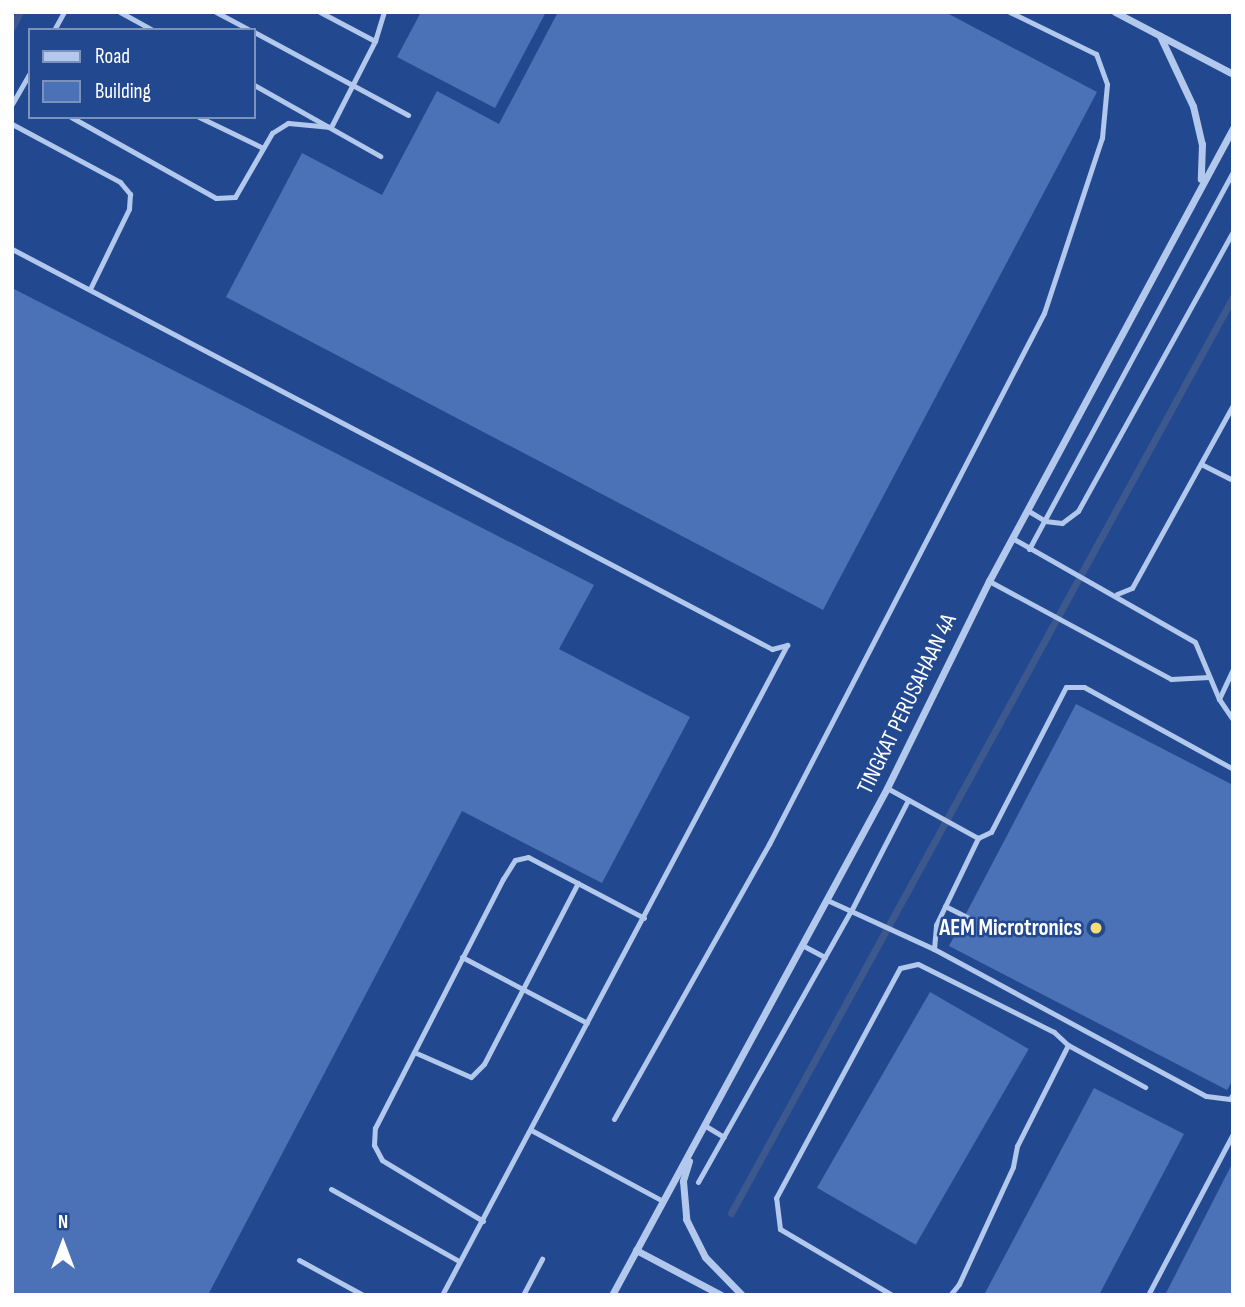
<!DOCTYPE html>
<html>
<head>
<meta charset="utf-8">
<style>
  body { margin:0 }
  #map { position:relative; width:1245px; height:1307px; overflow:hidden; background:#224990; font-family:"Sofia Sans Condensed",sans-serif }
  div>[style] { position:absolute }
  .stream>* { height:7px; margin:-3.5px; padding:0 3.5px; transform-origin:3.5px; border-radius:3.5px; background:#3c588c }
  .building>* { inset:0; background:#4b71b7; transform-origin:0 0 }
  .lane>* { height:5px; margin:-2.5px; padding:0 2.5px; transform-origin:2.5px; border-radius:2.5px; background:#b2c8ec }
  .street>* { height:7px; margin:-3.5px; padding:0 3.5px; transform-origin:3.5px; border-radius:3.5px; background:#b2c8ec }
  .dots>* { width:19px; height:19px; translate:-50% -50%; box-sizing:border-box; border:4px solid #224990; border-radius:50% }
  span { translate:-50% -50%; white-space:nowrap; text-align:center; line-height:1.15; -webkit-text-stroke:5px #224990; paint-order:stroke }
  .street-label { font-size:23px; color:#fff }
  .poi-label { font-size:23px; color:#fff; font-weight:700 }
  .right { translate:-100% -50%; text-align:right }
  .frame { position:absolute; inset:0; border:14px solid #fff; pointer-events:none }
  .legend { position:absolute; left:28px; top:28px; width:228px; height:91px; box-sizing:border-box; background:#224990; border:2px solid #7a92bc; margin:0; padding:9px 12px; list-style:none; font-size:21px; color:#fff }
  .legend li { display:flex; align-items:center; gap:14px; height:35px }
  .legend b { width:35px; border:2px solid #7a92bc }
  .north { position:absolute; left:28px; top:1209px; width:70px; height:70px; -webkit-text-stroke:5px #224990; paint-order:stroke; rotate:0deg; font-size:19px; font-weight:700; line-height:28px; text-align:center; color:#fff }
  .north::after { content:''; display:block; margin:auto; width:24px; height:32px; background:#fff; clip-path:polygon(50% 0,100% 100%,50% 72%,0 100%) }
</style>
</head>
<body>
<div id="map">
  <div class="stream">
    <i style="left:12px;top:27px;width:17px;rotate:-62deg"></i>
    <i style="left:731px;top:1213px;width:1045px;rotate:-61.28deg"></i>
  </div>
  <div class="building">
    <i style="clip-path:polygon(421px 12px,546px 12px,495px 108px,397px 57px)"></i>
    <i style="clip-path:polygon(558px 12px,945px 12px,1097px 92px,823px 610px,226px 297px,302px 153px,382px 195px,437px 91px,499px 124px)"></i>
    <i style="clip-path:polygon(12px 288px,594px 585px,559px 649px,690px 717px,602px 883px,462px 811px,208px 1295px,12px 1295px)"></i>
    <i style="clip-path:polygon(1076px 704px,1233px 785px,1233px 1080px,1227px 1090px,949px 946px)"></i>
    <i style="left:930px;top:992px;width:114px;height:226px;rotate:30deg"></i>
    <i style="clip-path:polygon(1094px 1088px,1184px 1134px,1099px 1295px,984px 1295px)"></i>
    <i style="clip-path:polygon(1233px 1162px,1233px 1295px,1165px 1295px)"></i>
  </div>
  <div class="lane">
    <i style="left:120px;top:12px;width:37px;rotate:29deg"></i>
    <i style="left:216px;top:12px;width:38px;rotate:28deg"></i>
    <i style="left:320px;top:12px;width:62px;rotate:27.8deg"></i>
    <i style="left:54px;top:30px;width:21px;rotate:-61deg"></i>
    <i style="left:254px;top:32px;width:175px;rotate:28.3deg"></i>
    <i style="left:254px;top:85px;width:145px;rotate:29.4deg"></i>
    <i style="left:12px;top:104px;width:36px;rotate:-60deg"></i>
    <i style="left:71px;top:117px;width:166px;rotate:29.2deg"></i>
    <i style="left:216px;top:198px;width:19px;rotate:-3deg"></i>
    <i style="left:235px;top:197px;width:74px;rotate:-60deg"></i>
    <i style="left:272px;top:133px;width:19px;rotate:-32deg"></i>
    <i style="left:288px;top:123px;width:43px;rotate:5.3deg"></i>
    <i style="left:331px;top:127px;width:97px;rotate:-62.9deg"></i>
    <i style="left:375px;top:41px;width:30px;rotate:-73deg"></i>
    <i style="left:199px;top:117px;width:71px;rotate:25.8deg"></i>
    <i style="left:12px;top:124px;width:123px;rotate:28.2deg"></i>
    <i style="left:120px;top:182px;width:16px;rotate:50deg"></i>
    <i style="left:130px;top:194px;width:15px;rotate:94deg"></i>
    <i style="left:129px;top:209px;width:89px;rotate:116deg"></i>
    <i style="left:12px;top:249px;width:859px;rotate:27.76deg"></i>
    <i style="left:772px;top:649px;width:16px;rotate:-15deg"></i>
    <i style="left:1201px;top:464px;width:36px;rotate:27deg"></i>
    <i style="left:1027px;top:510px;width:21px;rotate:31deg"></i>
    <i style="left:1045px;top:521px;width:17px;rotate:7deg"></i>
    <i style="left:1062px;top:523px;width:20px;rotate:-37deg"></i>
    <i style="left:1078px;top:511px;width:320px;rotate:-61deg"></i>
    <i style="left:1012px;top:538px;width:210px;rotate:29.6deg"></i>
    <i style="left:1195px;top:642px;width:62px;rotate:67.2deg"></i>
    <i style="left:1219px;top:699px;width:25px;rotate:56deg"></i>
    <i style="left:1029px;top:549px;width:429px;rotate:-61.6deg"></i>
    <i style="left:989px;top:581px;width:207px;rotate:28.3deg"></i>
    <i style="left:1171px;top:679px;width:38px;rotate:-3deg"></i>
    <i style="left:1117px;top:594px;width:16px;rotate:-22deg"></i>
    <i style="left:1132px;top:588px;width:209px;rotate:-61.1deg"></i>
    <i style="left:1219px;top:699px;width:33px;rotate:-65deg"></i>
    <i style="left:887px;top:788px;width:104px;rotate:28.8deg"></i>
    <i style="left:827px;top:900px;width:118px;rotate:24.6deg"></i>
    <i style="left:934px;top:949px;width:309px;rotate:28.4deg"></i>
    <i style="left:1206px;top:1096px;width:24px;rotate:7deg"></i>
    <i style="left:1230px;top:1099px;width:6px;rotate:-59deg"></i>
    <i style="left:945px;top:906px;width:25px;rotate:27deg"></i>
    <i style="left:802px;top:945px;width:26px;rotate:28deg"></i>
    <i style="left:934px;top:949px;width:24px;rotate:-85deg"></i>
    <i style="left:936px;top:925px;width:97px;rotate:-64.2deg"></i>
    <i style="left:978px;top:838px;width:14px;rotate:-25deg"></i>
    <i style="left:991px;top:832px;width:163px;rotate:-62.7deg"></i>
    <i style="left:1066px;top:687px;width:18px"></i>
    <i style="left:1084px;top:687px;width:170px;rotate:28.8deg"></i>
    <i style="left:462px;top:957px;width:141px;rotate:27.8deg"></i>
    <i style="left:1068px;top:1045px;width:88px;rotate:28.6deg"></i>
    <i style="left:414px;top:1052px;width:62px;rotate:23.7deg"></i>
    <i style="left:471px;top:1077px;width:18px;rotate:-45deg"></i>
    <i style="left:484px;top:1064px;width:204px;rotate:-62.6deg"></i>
    <i style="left:614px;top:1119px;width:316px;rotate:-60.6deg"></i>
    <i style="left:769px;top:844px;width:598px;rotate:-62.62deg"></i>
    <i style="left:1044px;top:313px;width:184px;rotate:-71.7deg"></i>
    <i style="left:1102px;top:138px;width:54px;rotate:-84.7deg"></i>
    <i style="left:1107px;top:84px;width:32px;rotate:-110deg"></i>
    <i style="left:1096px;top:54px;width:96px;rotate:-154deg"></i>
    <i style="left:704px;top:1125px;width:23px;rotate:31deg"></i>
    <i style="left:531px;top:1130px;width:150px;rotate:28.3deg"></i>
    <i style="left:698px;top:1182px;width:311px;rotate:-60.6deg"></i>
    <i style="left:851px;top:911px;width:125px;rotate:-62.8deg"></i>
    <i style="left:331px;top:1189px;width:147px;rotate:29.4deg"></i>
    <i style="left:483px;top:1221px;width:118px;rotate:-148.9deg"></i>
    <i style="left:382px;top:1160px;width:17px;rotate:-118deg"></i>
    <i style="left:374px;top:1145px;width:17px;rotate:-87deg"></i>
    <i style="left:375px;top:1128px;width:280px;rotate:-62.8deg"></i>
    <i style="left:503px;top:879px;width:22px;rotate:-58deg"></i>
    <i style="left:515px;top:860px;width:13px;rotate:-13deg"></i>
    <i style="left:528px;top:857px;width:131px;rotate:27.7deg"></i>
    <i style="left:299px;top:1260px;width:73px;rotate:28.7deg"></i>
    <i style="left:442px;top:1295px;width:736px;rotate:-62.04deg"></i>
    <i style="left:523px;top:1295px;width:41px;rotate:-62.2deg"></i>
    <i style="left:892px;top:1295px;width:130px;rotate:-149.5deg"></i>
    <i style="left:780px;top:1229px;width:31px;rotate:-97deg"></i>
    <i style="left:776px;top:1198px;width:261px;rotate:-61.7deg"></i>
    <i style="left:900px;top:968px;width:18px;rotate:-13deg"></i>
    <i style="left:918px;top:964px;width:152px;rotate:26.6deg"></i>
    <i style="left:1054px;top:1032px;width:19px;rotate:43deg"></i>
    <i style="left:1068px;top:1045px;width:113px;rotate:116.8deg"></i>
    <i style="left:1017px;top:1146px;width:21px;rotate:101deg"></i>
    <i style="left:1013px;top:1167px;width:129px;rotate:114.8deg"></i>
    <i style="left:959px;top:1284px;width:14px;rotate:129deg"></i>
    <i style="left:1148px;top:1295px;width:182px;rotate:-62.2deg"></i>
  </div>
  <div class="street">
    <i style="left:1115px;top:12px;width:133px;rotate:27.7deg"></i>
    <i style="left:1160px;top:36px;width:77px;rotate:64.8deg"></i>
    <i style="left:1193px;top:106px;width:39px;rotate:77deg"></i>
    <i style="left:1202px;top:144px;width:35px;rotate:92deg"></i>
    <i style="left:689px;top:1161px;width:21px;rotate:107deg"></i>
    <i style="left:683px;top:1181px;width:38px;rotate:85deg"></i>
    <i style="left:686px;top:1219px;width:42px;rotate:63.4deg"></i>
    <i style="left:705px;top:1257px;width:53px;rotate:45.8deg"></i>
    <i style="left:636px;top:1250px;width:96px;rotate:27.9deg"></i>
    <i style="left:612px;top:1295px;width:577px;rotate:-61.52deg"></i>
    <i style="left:887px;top:788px;width:231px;rotate:-63.8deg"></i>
    <i style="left:989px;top:581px;width:515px;rotate:-61.69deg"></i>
  </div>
  <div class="dots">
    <i style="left:1096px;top:928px;background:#f8dd74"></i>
  </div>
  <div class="street-label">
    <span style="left:907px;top:704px;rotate:-64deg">TINGKAT PERUSAHAAN 4A</span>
  </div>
  <div class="poi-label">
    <span class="right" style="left:1082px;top:928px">AEM Microtronics</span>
  </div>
  <div class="frame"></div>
  <ul class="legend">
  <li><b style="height:9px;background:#b2c8ec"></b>Road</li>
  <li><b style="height:19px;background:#4b71b7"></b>Building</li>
  </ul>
  <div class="north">N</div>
</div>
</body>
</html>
